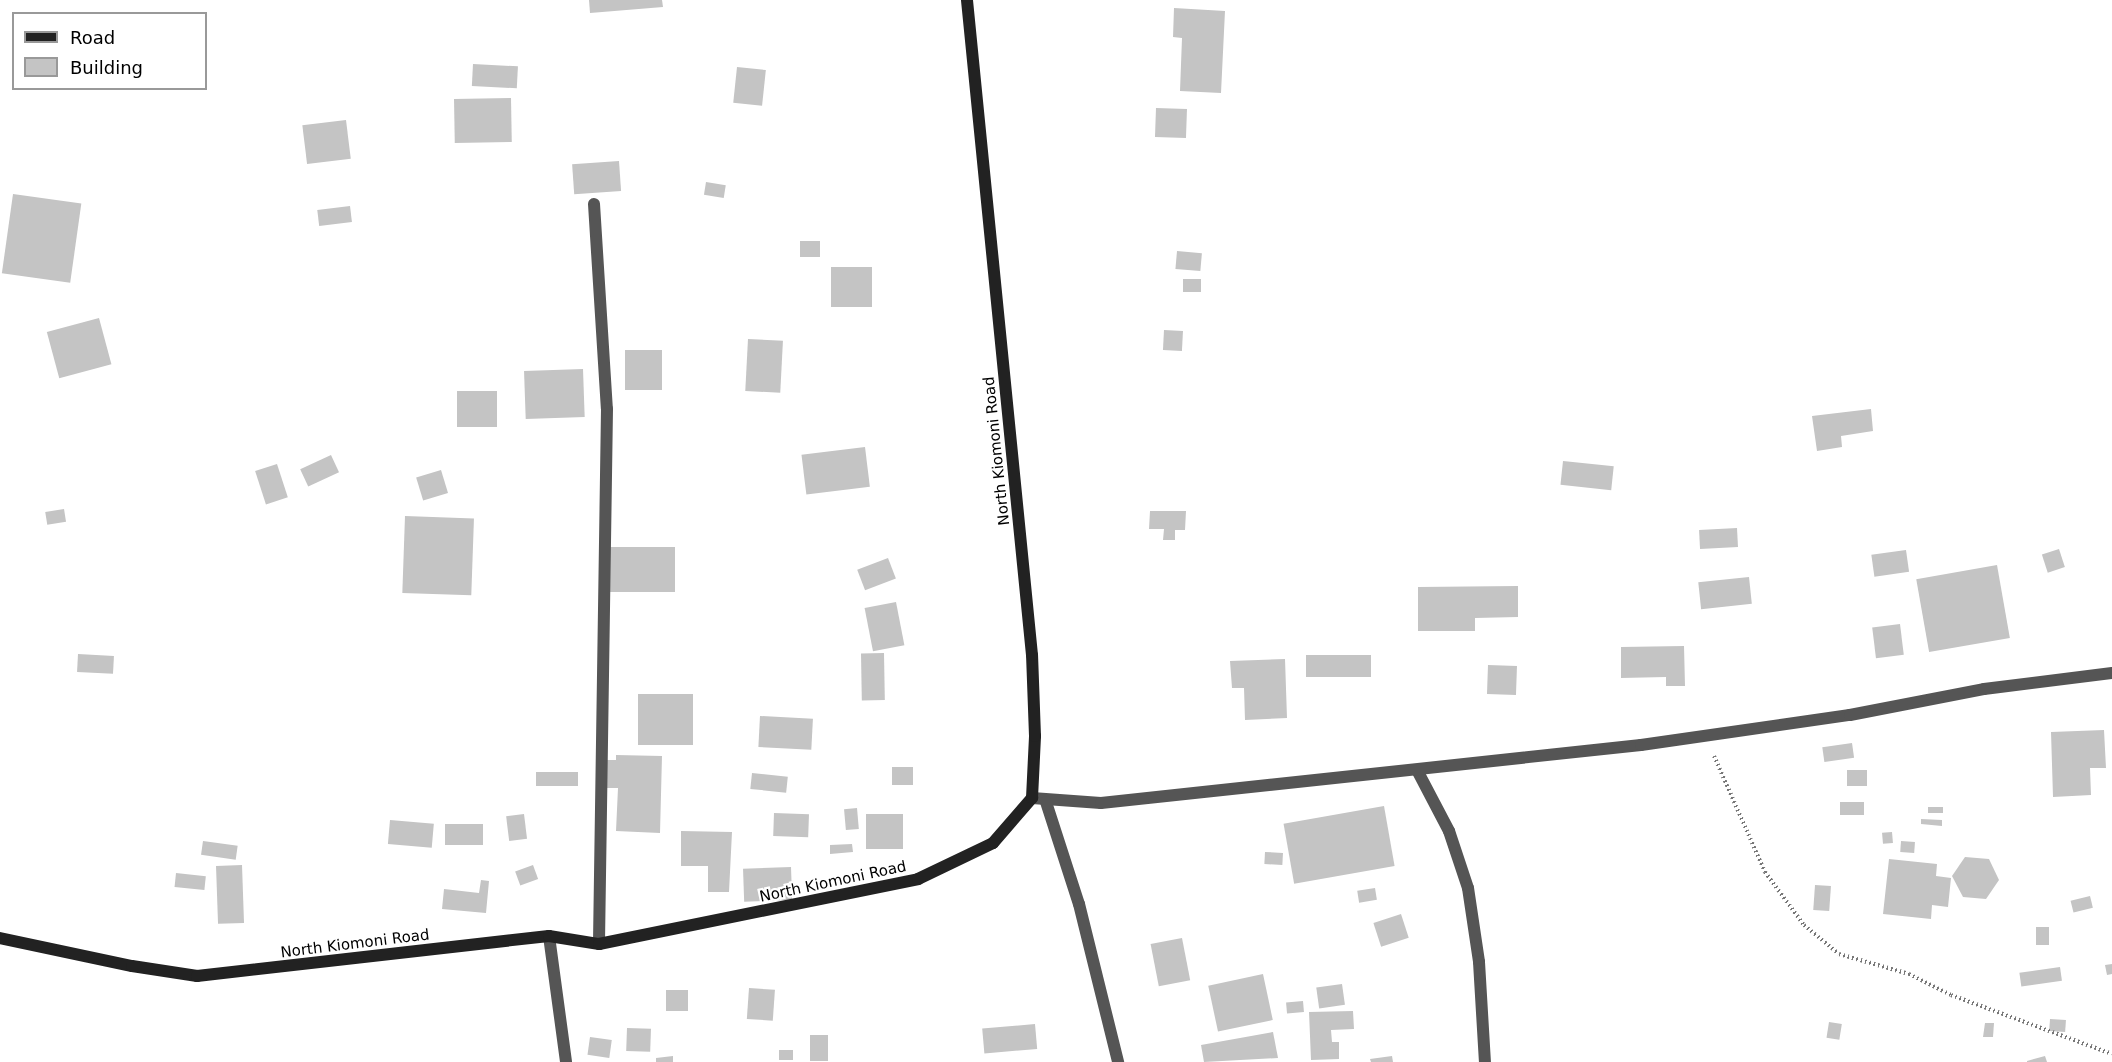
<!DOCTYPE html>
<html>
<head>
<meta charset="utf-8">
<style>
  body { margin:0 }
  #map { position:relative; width:2112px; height:1062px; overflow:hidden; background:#fff; font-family:"DejaVu Sans",sans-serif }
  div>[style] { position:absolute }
  .building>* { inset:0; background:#c4c4c4; transform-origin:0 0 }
  .path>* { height:4px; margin-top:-2px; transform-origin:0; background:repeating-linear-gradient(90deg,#777 0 1.5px,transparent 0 4.5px) }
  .minor>* { height:12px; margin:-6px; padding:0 6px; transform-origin:6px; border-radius:6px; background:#555 }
  .secondary>* { height:12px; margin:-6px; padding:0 6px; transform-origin:6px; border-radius:6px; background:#222 }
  span { translate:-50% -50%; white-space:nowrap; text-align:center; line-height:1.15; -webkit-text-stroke:4.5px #fff; paint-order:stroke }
  .street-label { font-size:15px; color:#000 }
  .legend { position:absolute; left:12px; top:12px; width:195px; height:78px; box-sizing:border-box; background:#fff; border:2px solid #999; margin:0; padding:8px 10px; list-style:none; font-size:18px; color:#000 }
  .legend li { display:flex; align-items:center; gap:12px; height:30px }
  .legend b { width:30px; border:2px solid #999 }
</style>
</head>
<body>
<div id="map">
  <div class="building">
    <i style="clip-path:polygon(589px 0,662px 0,663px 7px,590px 13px)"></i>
    <i style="clip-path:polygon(1174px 8px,1225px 11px,1221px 93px,1180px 91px,1182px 38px,1173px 37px)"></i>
    <i style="left:473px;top:64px;width:45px;height:22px;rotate:3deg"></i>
    <i style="left:737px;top:67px;width:29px;height:36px;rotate:6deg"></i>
    <i style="left:511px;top:98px;width:44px;height:57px;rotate:89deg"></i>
    <i style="left:1156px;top:108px;width:31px;height:29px;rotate:2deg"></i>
    <i style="left:346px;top:120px;width:39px;height:44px;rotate:83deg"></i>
    <i style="left:619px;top:161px;width:30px;height:47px;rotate:86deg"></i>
    <i style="left:706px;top:182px;width:20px;height:13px;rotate:9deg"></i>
    <i style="left:13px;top:194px;width:69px;height:80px;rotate:8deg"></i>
    <i style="left:350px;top:206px;width:16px;height:33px;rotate:83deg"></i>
    <i style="left:800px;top:241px;width:20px;height:16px"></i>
    <i style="left:1177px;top:251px;width:25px;height:18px;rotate:5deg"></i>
    <i style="left:831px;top:267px;width:41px;height:40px"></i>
    <i style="left:1183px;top:279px;width:18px;height:13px"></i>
    <i style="left:99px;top:318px;width:48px;height:54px;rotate:75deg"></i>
    <i style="left:1164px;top:330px;width:19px;height:20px;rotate:3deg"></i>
    <i style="left:748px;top:339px;width:35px;height:52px;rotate:3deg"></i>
    <i style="left:662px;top:350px;width:40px;height:37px;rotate:90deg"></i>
    <i style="left:583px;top:369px;width:48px;height:59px;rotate:88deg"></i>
    <i style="left:457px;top:391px;width:40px;height:36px"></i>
    <i style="clip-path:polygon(1871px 409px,1873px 431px,1841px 436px,1842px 447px,1817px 451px,1812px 416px)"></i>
    <i style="left:865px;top:447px;width:40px;height:64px;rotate:83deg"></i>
    <i style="left:331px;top:455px;width:19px;height:34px;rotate:65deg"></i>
    <i style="left:1563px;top:461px;width:51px;height:24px;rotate:6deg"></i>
    <i style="left:277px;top:464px;width:35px;height:23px;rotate:72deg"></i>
    <i style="left:441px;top:470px;width:24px;height:26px;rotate:73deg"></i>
    <i style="left:64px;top:509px;width:13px;height:19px;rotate:81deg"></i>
    <i style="clip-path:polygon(1150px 511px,1186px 511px,1185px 530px,1175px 530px,1175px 540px,1163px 540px,1164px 529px,1149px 529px)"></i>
    <i style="left:405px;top:516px;width:69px;height:77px;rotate:2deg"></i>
    <i style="left:1737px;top:528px;width:19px;height:38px;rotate:87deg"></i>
    <i style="left:675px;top:547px;width:45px;height:66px;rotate:90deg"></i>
    <i style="left:2059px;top:549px;width:19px;height:18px;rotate:72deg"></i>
    <i style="left:1906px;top:550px;width:22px;height:35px;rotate:82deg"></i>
    <i style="left:888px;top:558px;width:22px;height:33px;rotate:69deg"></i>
    <i style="left:1997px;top:565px;width:74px;height:82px;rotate:80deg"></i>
    <i style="left:1749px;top:577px;width:27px;height:51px;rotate:84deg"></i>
    <i style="clip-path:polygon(1518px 586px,1518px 617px,1475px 618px,1475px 631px,1418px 631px,1418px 587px)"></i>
    <i style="left:896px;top:602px;width:44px;height:32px;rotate:79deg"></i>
    <i style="left:1900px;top:624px;width:31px;height:28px;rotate:83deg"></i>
    <i style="clip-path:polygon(1684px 646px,1685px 686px,1666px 686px,1666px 677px,1621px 678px,1621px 647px)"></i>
    <i style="left:884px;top:653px;width:47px;height:23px;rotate:89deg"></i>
    <i style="left:78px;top:654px;width:36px;height:18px;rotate:3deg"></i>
    <i style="left:1371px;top:655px;width:22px;height:65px;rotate:90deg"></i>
    <i style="clip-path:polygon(1285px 659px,1287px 718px,1245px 720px,1244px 688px,1232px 688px,1230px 661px)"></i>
    <i style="left:1488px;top:665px;width:29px;height:29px;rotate:2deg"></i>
    <i style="left:638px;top:694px;width:55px;height:51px"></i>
    <i style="left:760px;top:716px;width:53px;height:31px;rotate:3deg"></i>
    <i style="clip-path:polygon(2104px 730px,2106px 768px,2090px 768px,2091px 795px,2053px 797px,2051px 732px)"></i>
    <i style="left:1852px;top:743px;width:15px;height:30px;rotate:82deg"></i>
    <i style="clip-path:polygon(616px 755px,662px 756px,660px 833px,616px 831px,618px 788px,607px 788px,607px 760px,616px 760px)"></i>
    <i style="left:892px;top:767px;width:21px;height:18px"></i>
    <i style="left:1847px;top:770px;width:20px;height:16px"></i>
    <i style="left:536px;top:772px;width:42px;height:14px"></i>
    <i style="left:752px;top:773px;width:36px;height:16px;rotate:6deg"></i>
    <i style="left:1840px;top:802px;width:24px;height:13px"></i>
    <i style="left:1384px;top:806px;width:61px;height:102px;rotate:80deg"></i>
    <i style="left:1928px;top:807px;width:15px;height:6px"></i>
    <i style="left:857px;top:808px;width:21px;height:13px;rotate:85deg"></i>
    <i style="left:774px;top:813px;width:35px;height:23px;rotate:2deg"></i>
    <i style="left:524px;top:814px;width:25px;height:18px;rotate:83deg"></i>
    <i style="left:866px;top:814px;width:37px;height:35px"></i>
    <i style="clip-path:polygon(1921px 819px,1942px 820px,1942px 826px,1921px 824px)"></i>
    <i style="left:390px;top:820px;width:44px;height:24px;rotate:5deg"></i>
    <i style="left:445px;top:824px;width:38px;height:21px"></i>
    <i style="clip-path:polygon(681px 831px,732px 832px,729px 892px,708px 892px,708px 866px,681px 866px)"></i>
    <i style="left:1892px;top:832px;width:11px;height:10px;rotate:85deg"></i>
    <i style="left:203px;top:841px;width:35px;height:14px;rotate:8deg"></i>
    <i style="left:1901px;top:841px;width:14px;height:11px;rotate:4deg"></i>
    <i style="clip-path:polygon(852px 844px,853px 852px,830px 854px,830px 845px)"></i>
    <i style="left:1265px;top:852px;width:18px;height:12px;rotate:3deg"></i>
    <i style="clip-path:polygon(1965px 857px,1989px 859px,1999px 880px,1986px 899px,1963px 897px,1952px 876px)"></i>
    <i style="clip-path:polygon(1889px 859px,1937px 864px,1936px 876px,1951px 878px,1948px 907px,1932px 905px,1931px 919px,1883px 914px)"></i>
    <i style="left:242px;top:865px;width:58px;height:26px;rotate:88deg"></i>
    <i style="left:533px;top:865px;width:15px;height:19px;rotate:70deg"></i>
    <i style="left:791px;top:867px;width:33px;height:48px;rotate:88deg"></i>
    <i style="left:176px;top:873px;width:30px;height:14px;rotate:6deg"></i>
    <i style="clip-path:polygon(481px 880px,489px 881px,486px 913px,442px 909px,444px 889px,479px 893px)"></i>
    <i style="left:1815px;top:885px;width:16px;height:25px;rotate:4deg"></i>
    <i style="left:1375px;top:888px;width:12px;height:18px;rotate:81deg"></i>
    <i style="left:2090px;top:896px;width:12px;height:20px;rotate:76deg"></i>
    <i style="left:1401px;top:914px;width:25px;height:29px;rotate:72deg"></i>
    <i style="left:2036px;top:927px;width:13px;height:18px"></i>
    <i style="left:1182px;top:938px;width:43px;height:32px;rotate:79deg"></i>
    <i style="clip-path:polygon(2112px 964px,2112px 974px,2107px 975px,2105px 965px)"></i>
    <i style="left:2060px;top:967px;width:14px;height:41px;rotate:82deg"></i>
    <i style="left:1263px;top:974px;width:47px;height:56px;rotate:78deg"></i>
    <i style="left:1342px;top:984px;width:21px;height:26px;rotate:82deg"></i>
    <i style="left:749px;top:988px;width:26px;height:31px;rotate:4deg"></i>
    <i style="left:688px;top:990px;width:21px;height:22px;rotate:90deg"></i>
    <i style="left:1303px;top:1001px;width:11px;height:17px;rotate:85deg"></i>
    <i style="clip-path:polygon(1353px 1011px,1354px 1029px,1331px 1030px,1332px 1042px,1339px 1042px,1339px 1059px,1311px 1060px,1309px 1012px)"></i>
    <i style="left:2050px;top:1019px;width:16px;height:12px;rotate:4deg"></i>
    <i style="left:1829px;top:1022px;width:13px;height:16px;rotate:9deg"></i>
    <i style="clip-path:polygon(1985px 1023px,1994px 1023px,1993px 1037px,1983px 1037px)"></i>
    <i style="left:1035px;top:1024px;width:25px;height:53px;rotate:85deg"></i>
    <i style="left:627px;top:1028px;width:24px;height:23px;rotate:2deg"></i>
    <i style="clip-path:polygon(1273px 1032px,1278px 1058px,1204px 1062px,1201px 1045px)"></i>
    <i style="left:810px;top:1035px;width:18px;height:26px"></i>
    <i style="left:590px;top:1037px;width:22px;height:18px;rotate:8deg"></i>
    <i style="left:779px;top:1050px;width:14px;height:10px"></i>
    <i style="clip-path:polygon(673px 1056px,673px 1062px,656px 1062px,656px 1058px)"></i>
    <i style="clip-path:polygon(1392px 1056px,1393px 1062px,1371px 1062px,1370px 1059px)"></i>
    <i style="clip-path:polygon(2045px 1056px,2047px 1062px,2027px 1062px,2027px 1061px)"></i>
  </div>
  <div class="path">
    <i style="left:1714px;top:756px;width:127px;rotate:66.3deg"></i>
    <i style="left:1765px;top:872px;width:66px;rotate:53.7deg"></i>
    <i style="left:1804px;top:925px;width:45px;rotate:39.6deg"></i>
    <i style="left:1839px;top:954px;width:73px;rotate:15.9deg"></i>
    <i style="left:1909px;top:974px;width:47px;rotate:26.6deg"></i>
    <i style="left:1951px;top:995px;width:171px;rotate:20.1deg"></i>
  </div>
  <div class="minor">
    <i style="left:594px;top:204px;width:205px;rotate:86.4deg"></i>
    <i style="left:607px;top:409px;width:535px;rotate:90.86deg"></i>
    <i style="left:1417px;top:770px;width:69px;rotate:62.3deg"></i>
    <i style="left:1449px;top:831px;width:60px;rotate:71.6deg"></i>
    <i style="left:1468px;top:888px;width:75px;rotate:81.5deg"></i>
    <i style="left:1479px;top:962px;width:100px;rotate:86.6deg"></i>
    <i style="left:1032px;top:798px;width:69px;rotate:4.1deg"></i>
    <i style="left:1101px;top:803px;width:543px;rotate:-6.13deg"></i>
    <i style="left:1641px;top:745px;width:211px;rotate:-8.2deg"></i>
    <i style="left:1850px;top:715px;width:136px;rotate:-11deg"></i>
    <i style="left:1984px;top:689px;width:129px;rotate:-7.1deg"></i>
    <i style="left:1046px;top:802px;width:107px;rotate:72.1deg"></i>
    <i style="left:1079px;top:904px;width:163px;rotate:76.1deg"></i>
    <i style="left:549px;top:936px;width:127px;rotate:82.3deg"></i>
  </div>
  <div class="secondary">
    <i style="left:0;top:938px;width:135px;rotate:12deg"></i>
    <i style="left:132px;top:966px;width:66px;rotate:8.7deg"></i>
    <i style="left:197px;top:976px;width:354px;rotate:-6.5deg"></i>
    <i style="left:549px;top:936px;width:51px;rotate:9.1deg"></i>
    <i style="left:599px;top:944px;width:326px;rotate:-11.5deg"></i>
    <i style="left:918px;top:879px;width:83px;rotate:-25.6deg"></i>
    <i style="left:993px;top:843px;width:60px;rotate:-49.1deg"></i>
    <i style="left:1032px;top:798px;width:62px;rotate:-87.2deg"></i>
    <i style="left:1035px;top:736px;width:81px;rotate:-92.1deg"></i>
    <i style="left:1032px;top:655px;width:658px;rotate:-95.67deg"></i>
  </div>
  <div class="street-label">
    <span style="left:997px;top:451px;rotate:-96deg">North Kiomoni Road</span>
    <span style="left:833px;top:882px;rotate:-12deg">North Kiomoni Road</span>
    <span style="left:355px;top:944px;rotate:-7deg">North Kiomoni Road</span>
  </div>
  <ul class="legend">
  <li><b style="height:8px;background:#222"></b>Road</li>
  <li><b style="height:16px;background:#c4c4c4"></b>Building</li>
  </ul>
</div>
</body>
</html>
